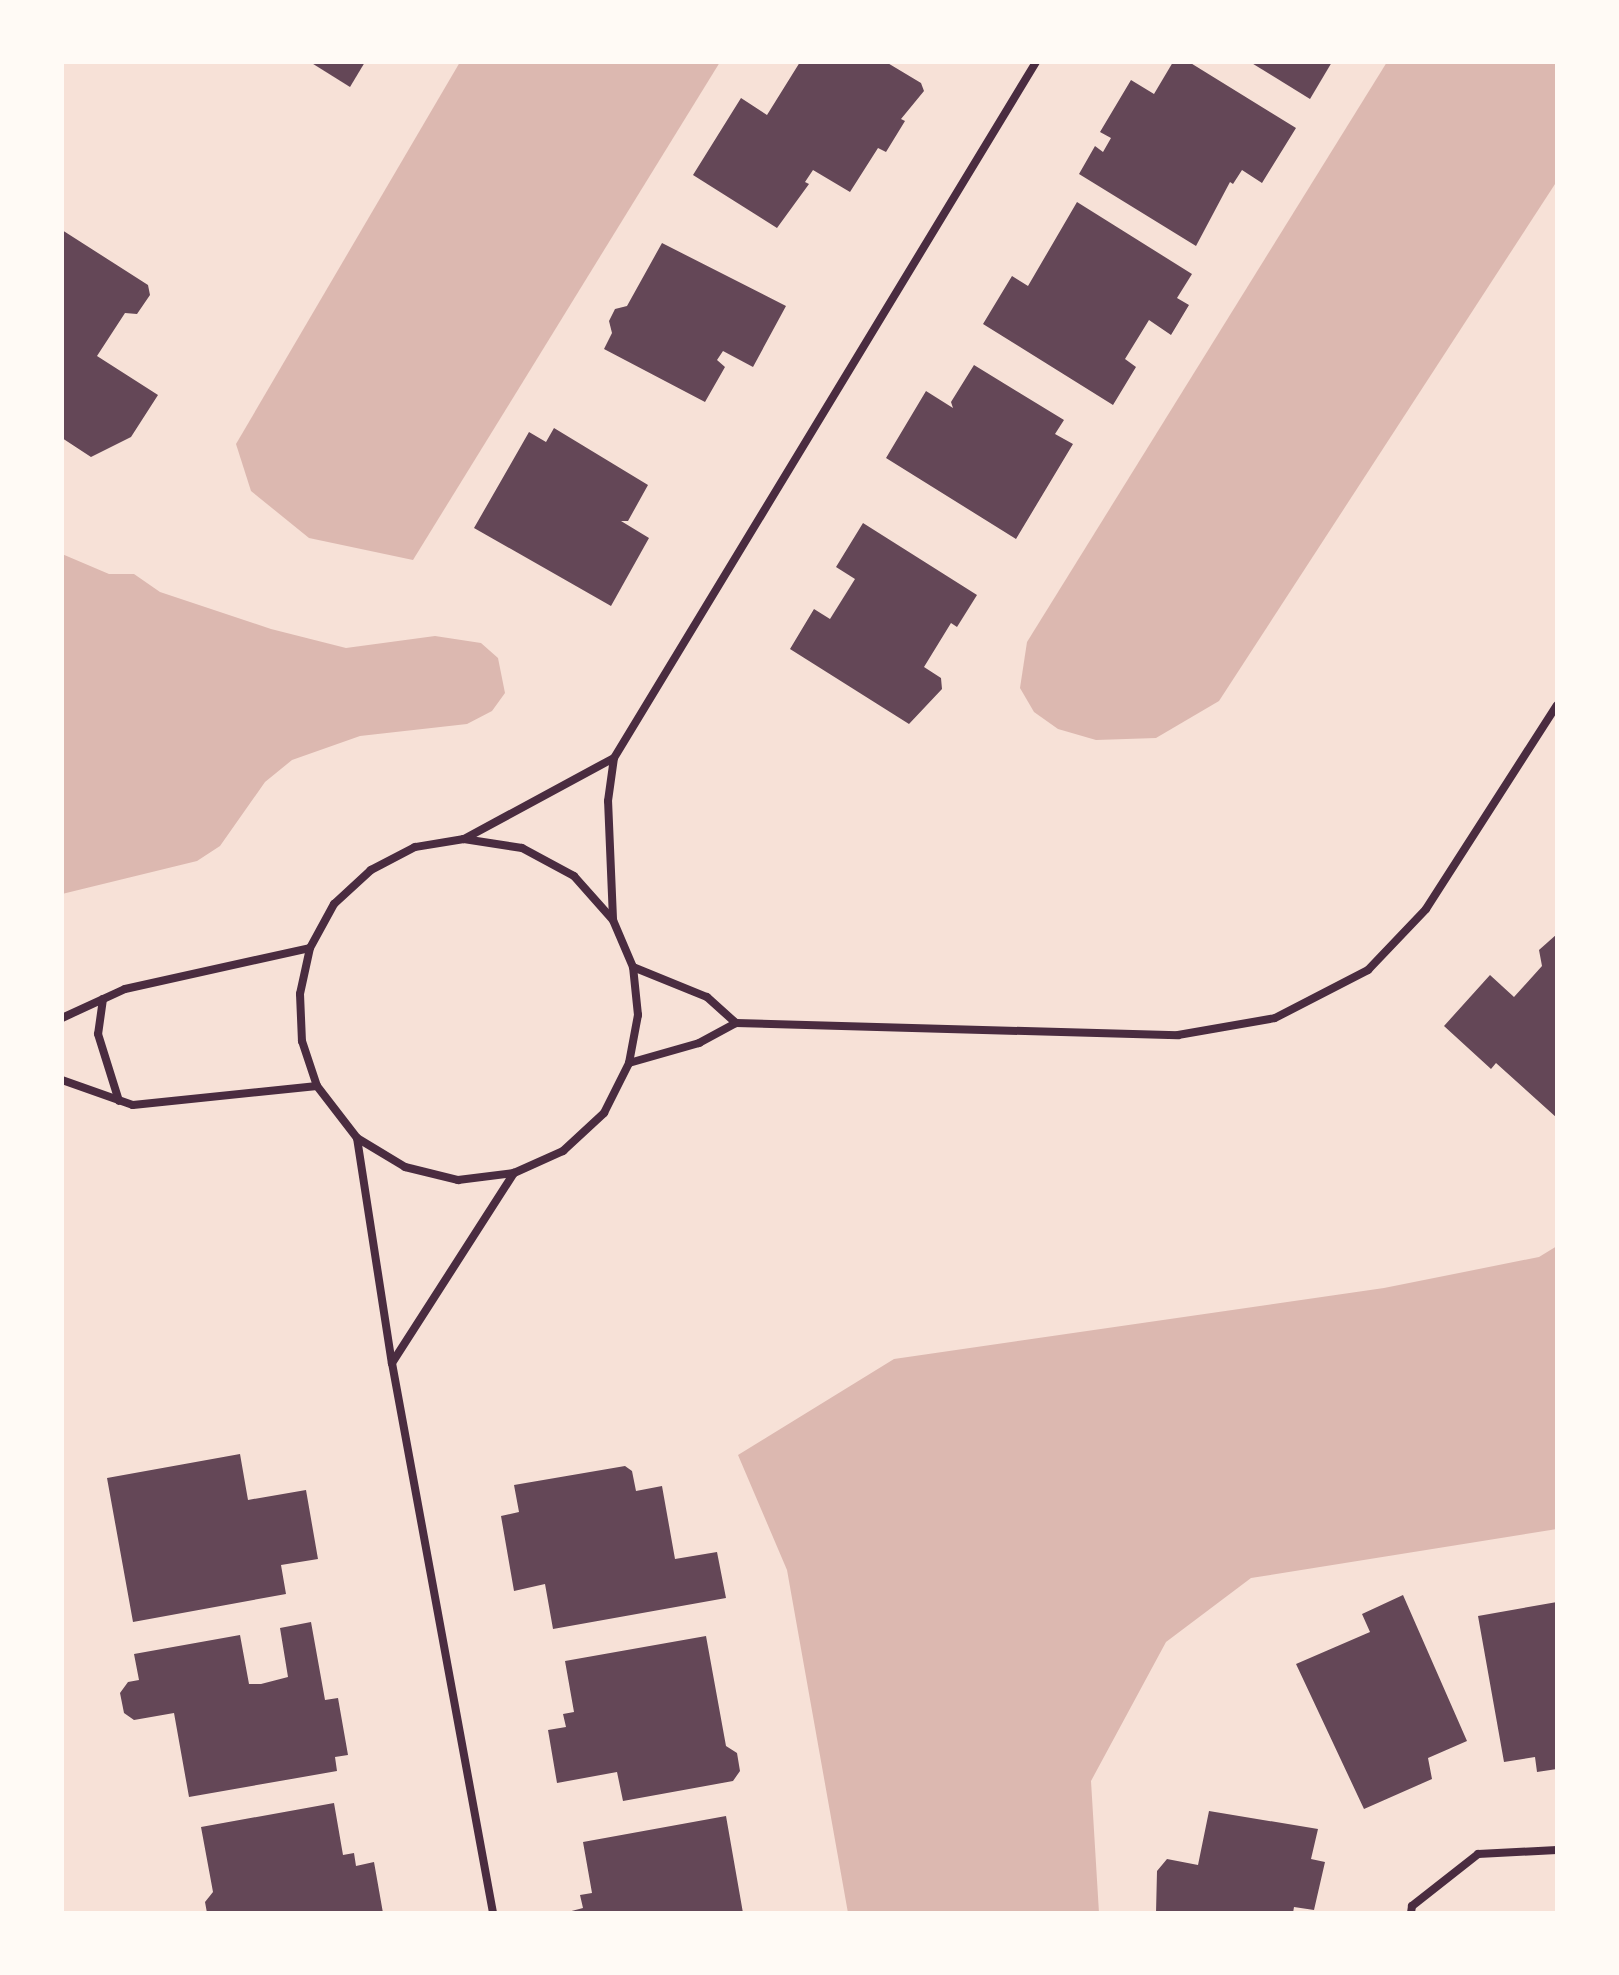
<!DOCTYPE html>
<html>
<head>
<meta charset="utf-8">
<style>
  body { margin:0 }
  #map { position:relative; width:1619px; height:1975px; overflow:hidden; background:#f7e1d7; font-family:"Varela Round",sans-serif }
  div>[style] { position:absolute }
  .water>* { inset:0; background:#dcb8b0 }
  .building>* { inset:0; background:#644757 }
  .minor>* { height:8px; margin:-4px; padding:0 4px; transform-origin:4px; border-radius:4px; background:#4a2c40 }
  span { translate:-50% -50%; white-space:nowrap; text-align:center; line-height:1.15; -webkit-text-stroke:7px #fffaf5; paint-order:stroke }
  .frame { position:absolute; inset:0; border:64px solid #fffaf5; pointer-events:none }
</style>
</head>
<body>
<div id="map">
  <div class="water">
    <i style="clip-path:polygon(460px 62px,720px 62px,413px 560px,309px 538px,251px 491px,236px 444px)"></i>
    <i style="clip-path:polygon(1387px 62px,1557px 62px,1557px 181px,1219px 701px,1156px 738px,1096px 740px,1058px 729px,1034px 712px,1020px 688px,1027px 642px)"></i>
    <i style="clip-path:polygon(62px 554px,109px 574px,134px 574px,160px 592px,271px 629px,346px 648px,435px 636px,481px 643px,498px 658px,505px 693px,492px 711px,467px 724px,360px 736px,292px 760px,265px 782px,220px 846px,197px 861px,62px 894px)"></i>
    <i style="clip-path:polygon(1557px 1246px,1557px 1529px,1251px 1578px,1166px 1642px,1091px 1781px,1099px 1913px,848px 1913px,787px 1570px,738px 1455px,894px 1359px,1384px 1288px,1539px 1257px)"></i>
  </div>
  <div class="building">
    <i style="clip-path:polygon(310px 62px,365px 62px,350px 87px)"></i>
    <i style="clip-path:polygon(800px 62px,886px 62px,921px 83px,924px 91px,901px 119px,905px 121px,886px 152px,878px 148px,850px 192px,813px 170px,805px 182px,809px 184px,777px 228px,693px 175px,741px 98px,767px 115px)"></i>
    <i style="clip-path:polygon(1173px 62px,1189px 62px,1296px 128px,1262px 183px,1242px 170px,1233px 184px,1230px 182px,1196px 246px,1079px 174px,1095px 146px,1103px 152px,1111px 138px,1100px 132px,1131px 80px,1154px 94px)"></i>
    <i style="clip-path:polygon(1250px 62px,1332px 62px,1310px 99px)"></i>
    <i style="clip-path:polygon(1077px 202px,1192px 274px,1177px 298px,1189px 305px,1171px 335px,1149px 320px,1125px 359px,1136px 367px,1113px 405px,983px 324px,1012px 276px,1028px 286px)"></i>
    <i style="clip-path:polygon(62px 230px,148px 285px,150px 295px,137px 314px,125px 313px,97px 356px,158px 395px,131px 437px,91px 457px,62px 438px)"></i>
    <i style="clip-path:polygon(662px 243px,786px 306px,753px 367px,723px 351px,717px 360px,725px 367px,705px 402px,604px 349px,612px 333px,609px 321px,615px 309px,627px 306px)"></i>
    <i style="clip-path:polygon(974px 365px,1064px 420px,1055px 434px,1073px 444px,1016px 539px,886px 458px,926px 391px,953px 408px,951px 402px)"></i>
    <i style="clip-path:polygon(554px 428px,648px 485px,628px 521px,621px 521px,649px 538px,611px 606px,474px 528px,529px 432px,546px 442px)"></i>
    <i style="clip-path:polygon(863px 523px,977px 595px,957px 627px,951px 623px,924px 667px,941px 678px,942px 689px,909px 724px,790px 649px,814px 609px,830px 619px,855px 579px,836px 567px)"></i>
    <i style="clip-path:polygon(1557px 934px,1557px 1118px,1496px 1063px,1491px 1069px,1444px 1026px,1490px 975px,1514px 997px,1542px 966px,1539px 950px)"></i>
    <i style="clip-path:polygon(240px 1454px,248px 1500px,306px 1490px,318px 1559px,281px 1565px,286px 1594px,133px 1622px,107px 1478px)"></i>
    <i style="clip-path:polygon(625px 1466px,632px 1471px,636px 1491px,662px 1486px,675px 1559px,717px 1552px,726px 1598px,553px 1629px,545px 1584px,514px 1591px,501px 1516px,519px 1512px,514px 1485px)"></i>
    <i style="clip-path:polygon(1403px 1595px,1467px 1741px,1428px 1758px,1432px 1779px,1364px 1809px,1296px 1664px,1370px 1632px,1362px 1614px)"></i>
    <i style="clip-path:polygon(1557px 1602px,1557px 1769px,1537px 1772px,1535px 1757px,1504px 1762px,1478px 1616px)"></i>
    <i style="clip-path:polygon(311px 1622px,325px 1700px,338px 1698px,348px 1755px,335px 1757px,337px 1771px,189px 1797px,174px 1713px,134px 1720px,124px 1713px,120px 1693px,128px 1682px,139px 1680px,134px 1654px,240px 1635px,249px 1684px,261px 1684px,288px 1677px,280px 1628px)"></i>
    <i style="clip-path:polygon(706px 1636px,726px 1746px,737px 1753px,740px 1771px,733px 1781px,623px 1801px,617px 1772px,557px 1783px,548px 1730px,566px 1727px,563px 1714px,574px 1712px,565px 1661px)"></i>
    <i style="clip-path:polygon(334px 1803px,343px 1855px,354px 1853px,356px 1866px,374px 1862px,383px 1913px,207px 1913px,205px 1902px,213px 1892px,201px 1827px)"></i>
    <i style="clip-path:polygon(1209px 1811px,1318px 1829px,1311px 1859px,1325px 1862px,1314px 1910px,1294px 1907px,1293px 1913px,1156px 1913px,1157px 1871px,1167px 1859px,1198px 1865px)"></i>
    <i style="clip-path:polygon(726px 1816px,743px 1913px,564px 1913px,583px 1908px,580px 1895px,592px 1893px,583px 1842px)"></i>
  </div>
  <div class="minor">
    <i style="left:464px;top:839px;width:170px;rotate:-28.4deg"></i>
    <i style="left:613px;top:919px;width:118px;rotate:-92.4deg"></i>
    <i style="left:608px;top:801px;width:43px;rotate:-82.1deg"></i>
    <i style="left:614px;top:758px;width:814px;rotate:-58.77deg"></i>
    <i style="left:633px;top:967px;width:80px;rotate:22.1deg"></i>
    <i style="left:707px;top:997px;width:39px;rotate:42deg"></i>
    <i style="left:103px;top:999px;width:35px;rotate:98deg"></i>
    <i style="left:98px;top:1034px;width:70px;rotate:72.6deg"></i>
    <i style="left:62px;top:1018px;width:69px;rotate:-24.7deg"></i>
    <i style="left:125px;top:989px;width:189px;rotate:-12.5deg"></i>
    <i style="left:629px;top:1063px;width:73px;rotate:-15.9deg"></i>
    <i style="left:699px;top:1043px;width:42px;rotate:-28.4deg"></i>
    <i style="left:736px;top:1023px;width:442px;rotate:1.6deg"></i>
    <i style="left:1178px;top:1035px;width:98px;rotate:-9.9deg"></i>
    <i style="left:1275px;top:1018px;width:105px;rotate:-27.3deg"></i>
    <i style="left:1368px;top:970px;width:84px;rotate:-46.4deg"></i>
    <i style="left:1426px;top:909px;width:242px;rotate:-57.3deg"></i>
    <i style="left:62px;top:1080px;width:75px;rotate:19.4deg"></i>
    <i style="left:133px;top:1105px;width:185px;rotate:-5.9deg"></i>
    <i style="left:357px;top:1138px;width:228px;rotate:81.2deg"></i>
    <i style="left:392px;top:1363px;width:559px;rotate:79.59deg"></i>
    <i style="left:392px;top:1363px;width:226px;rotate:-57.3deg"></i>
    <i style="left:514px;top:1173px;width:54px;rotate:-24.2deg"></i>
    <i style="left:563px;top:1151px;width:56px;rotate:-42.8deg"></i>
    <i style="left:604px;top:1113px;width:56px;rotate:-63.4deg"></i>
    <i style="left:629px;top:1063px;width:49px;rotate:-79.4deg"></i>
    <i style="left:638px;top:1015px;width:48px;rotate:-95.9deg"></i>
    <i style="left:633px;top:967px;width:51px;rotate:-113.1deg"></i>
    <i style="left:613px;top:920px;width:59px;rotate:-131.6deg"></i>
    <i style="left:574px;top:876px;width:59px;rotate:-151.7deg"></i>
    <i style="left:522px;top:848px;width:59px;rotate:-171.2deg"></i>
    <i style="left:464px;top:839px;width:50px;rotate:170.7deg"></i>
    <i style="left:415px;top:847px;width:50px;rotate:152.4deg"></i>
    <i style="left:371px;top:870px;width:50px;rotate:137.4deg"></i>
    <i style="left:334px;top:904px;width:50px;rotate:118.6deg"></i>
    <i style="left:310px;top:948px;width:47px;rotate:102.3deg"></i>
    <i style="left:300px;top:994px;width:47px;rotate:87.6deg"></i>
    <i style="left:302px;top:1041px;width:47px;rotate:71.6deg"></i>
    <i style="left:317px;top:1086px;width:66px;rotate:52.4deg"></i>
    <i style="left:357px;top:1138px;width:56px;rotate:31.1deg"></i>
    <i style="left:405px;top:1167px;width:55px;rotate:13.8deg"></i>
    <i style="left:458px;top:1180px;width:56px;rotate:-7.1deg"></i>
    <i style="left:1411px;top:1913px;width:7px;rotate:-82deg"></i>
    <i style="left:1412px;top:1906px;width:84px;rotate:-38.2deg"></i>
    <i style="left:1478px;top:1854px;width:79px;rotate:-2.9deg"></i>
  </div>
  <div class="frame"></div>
</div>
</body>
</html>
